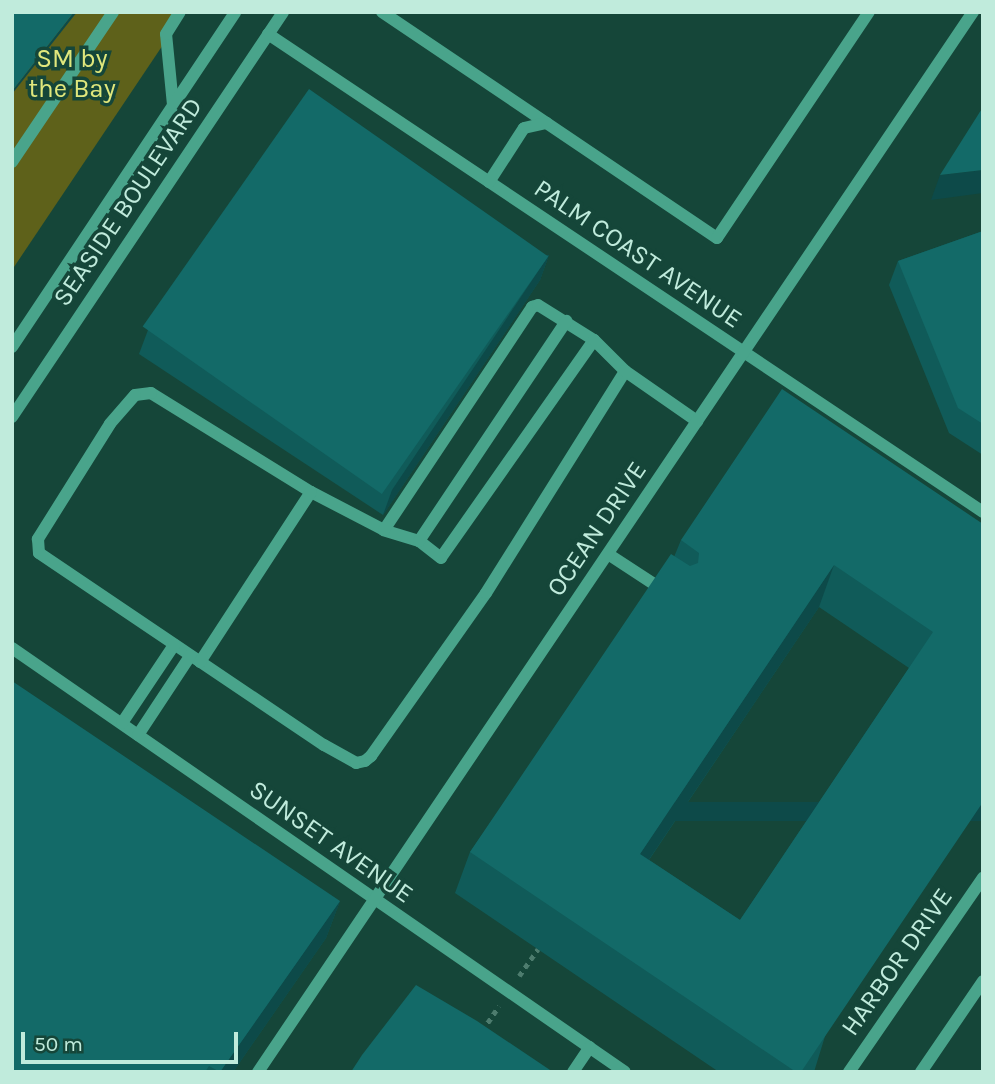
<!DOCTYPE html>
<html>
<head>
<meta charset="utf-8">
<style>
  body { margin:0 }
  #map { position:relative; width:995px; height:1084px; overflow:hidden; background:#154639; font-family:Karla,sans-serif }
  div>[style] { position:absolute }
  .green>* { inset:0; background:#5e611a }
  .path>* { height:4.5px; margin-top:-2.25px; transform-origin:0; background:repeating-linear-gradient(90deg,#4d7c6e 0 5px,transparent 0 10px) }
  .minor>* { height:12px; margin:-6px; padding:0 6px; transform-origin:6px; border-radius:6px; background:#49a48b }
  .wall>* { inset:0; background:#105b59 }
  .shaded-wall>* { inset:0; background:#0d4a49; transform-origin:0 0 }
  .building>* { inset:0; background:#136a68; transform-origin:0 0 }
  span { translate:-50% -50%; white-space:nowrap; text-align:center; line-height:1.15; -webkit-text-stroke:7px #154639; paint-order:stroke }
  .park-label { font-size:26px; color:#e0e77c }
  .street-label { font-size:26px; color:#c0ebdc }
  .frame { position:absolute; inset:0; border:14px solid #c0ebdc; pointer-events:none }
  .scale { position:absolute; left:21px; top:1032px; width:217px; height:32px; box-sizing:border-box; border:4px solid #c0ebdc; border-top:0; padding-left:9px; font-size:21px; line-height:24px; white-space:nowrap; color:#c0ebdc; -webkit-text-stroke:5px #154639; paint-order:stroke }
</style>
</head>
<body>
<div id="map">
  <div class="green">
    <i style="clip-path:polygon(12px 12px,185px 12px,12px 270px)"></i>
  </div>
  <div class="path">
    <i style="left:519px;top:976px;width:33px;rotate:-55deg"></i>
    <i style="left:482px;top:1031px;width:30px;rotate:-56deg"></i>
  </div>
  <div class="minor">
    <i style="left:382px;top:12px;width:404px;rotate:34deg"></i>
    <i style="left:717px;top:238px;width:272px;rotate:-56.1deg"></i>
    <i style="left:268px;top:34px;width:860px;rotate:33.76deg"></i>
    <i style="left:173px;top:105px;width:71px;rotate:-95.6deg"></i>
    <i style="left:166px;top:34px;width:26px;rotate:-58deg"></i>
    <i style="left:12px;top:162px;width:181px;rotate:-56deg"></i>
    <i style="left:489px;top:182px;width:64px;rotate:-57.1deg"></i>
    <i style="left:524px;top:128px;width:23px;rotate:-13deg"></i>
    <i style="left:594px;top:340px;width:266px;rotate:125.1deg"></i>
    <i style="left:441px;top:558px;width:28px;rotate:-142deg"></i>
    <i style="left:419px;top:541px;width:37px;rotate:-163deg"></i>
    <i style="left:384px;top:530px;width:82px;rotate:-152.5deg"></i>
    <i style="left:311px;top:492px;width:188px;rotate:-148.3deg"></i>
    <i style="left:151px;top:393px;width:16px;rotate:173deg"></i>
    <i style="left:135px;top:395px;width:38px;rotate:131deg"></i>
    <i style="left:110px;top:424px;width:136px;rotate:122.1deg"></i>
    <i style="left:38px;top:539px;width:14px;rotate:86deg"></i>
    <i style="left:39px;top:553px;width:344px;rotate:34deg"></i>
    <i style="left:324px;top:745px;width:37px;rotate:29deg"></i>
    <i style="left:356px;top:763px;width:9px;rotate:-13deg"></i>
    <i style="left:365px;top:761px;width:8px;rotate:-40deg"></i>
    <i style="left:371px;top:756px;width:199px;rotate:-54.8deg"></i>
    <i style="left:486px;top:593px;width:262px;rotate:-57.9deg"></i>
    <i style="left:12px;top:347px;width:402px;rotate:-56.3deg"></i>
    <i style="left:12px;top:417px;width:487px;rotate:-56.2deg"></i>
    <i style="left:384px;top:530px;width:268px;rotate:-56.4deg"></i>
    <i style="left:532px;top:307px;width:6px;rotate:-18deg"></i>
    <i style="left:538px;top:305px;width:66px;rotate:32deg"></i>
    <i style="left:594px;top:340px;width:44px;rotate:45deg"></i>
    <i style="left:625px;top:371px;width:88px;rotate:34.8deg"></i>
    <i style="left:419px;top:541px;width:265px;rotate:-56.2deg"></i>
    <i style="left:608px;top:554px;width:66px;rotate:33.2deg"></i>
    <i style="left:12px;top:648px;width:745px;rotate:34.67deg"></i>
    <i style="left:200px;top:662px;width:203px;rotate:-56.9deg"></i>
    <i style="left:122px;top:723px;width:94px;rotate:-56.3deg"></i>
    <i style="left:138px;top:735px;width:95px;rotate:-56.6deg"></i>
    <i style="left:258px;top:1072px;width:1279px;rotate:-56deg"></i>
    <i style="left:573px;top:1072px;width:30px;rotate:-56deg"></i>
    <i style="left:849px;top:1072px;width:236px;rotate:-55.4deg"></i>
    <i style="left:921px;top:1072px;width:110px;rotate:-55.7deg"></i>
  </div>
  <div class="wall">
    <i style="clip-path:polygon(983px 231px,983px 455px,949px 433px,889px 285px,898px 261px)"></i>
    <i style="clip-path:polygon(549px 255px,540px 280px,383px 515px,139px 354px,148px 330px)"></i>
    <i style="clip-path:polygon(evenodd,983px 524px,814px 1072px,719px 1072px,455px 893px,470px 852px,674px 557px,681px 540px,983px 524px,819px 607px,909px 668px,740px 920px,649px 860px,819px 607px)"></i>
    <i style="clip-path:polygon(340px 901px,326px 938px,233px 1072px,12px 1072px)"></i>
  </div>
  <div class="shaded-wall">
    <i style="clip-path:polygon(74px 12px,77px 12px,12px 94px,12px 91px)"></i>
    <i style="clip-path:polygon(983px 170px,983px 193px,931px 200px,940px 175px)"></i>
    <i style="clip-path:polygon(549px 255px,540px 280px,383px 515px,392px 490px)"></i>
    <i style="clip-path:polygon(834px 565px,819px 607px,625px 895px,640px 854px)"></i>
    <i style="left:983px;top:802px;width:19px;height:326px;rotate:90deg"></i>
    <i style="clip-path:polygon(340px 901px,326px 938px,233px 1072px,220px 1072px)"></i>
  </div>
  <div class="building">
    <i style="clip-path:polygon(12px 12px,74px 12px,12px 91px)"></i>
    <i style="left:309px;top:89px;width:292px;height:290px;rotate:35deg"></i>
    <i style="clip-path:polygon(983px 107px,983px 170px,940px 175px)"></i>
    <i style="clip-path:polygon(983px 231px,983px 424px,958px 408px,898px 261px)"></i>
    <i style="clip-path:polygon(evenodd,782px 389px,983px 524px,983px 802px,801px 1072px,796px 1072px,470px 852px,671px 554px,690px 566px,698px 563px,699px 553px,681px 540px,782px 389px,834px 565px,933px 632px,740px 920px,640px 854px,834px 565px)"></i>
    <i style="clip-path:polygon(12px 681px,340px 901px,220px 1072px,209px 1066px,205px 1072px,12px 1072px)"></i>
    <i style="clip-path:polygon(416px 985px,477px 1021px,553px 1072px,351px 1072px,362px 1055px)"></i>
  </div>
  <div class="park-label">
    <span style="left:72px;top:74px">SM by<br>the Bay</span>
  </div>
  <div class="street-label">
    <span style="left:128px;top:202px;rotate:-56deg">SEASIDE BOULEVARD</span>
    <span style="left:638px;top:254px;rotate:34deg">PALM COAST AVENUE</span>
    <span style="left:597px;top:529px;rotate:-56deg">OCEAN DRIVE</span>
    <span style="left:331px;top:842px;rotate:35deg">SUNSET AVENUE</span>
    <span style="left:897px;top:962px;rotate:-55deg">HARBOR DRIVE</span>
  </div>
  <div class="frame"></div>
  <div class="scale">50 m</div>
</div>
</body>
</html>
